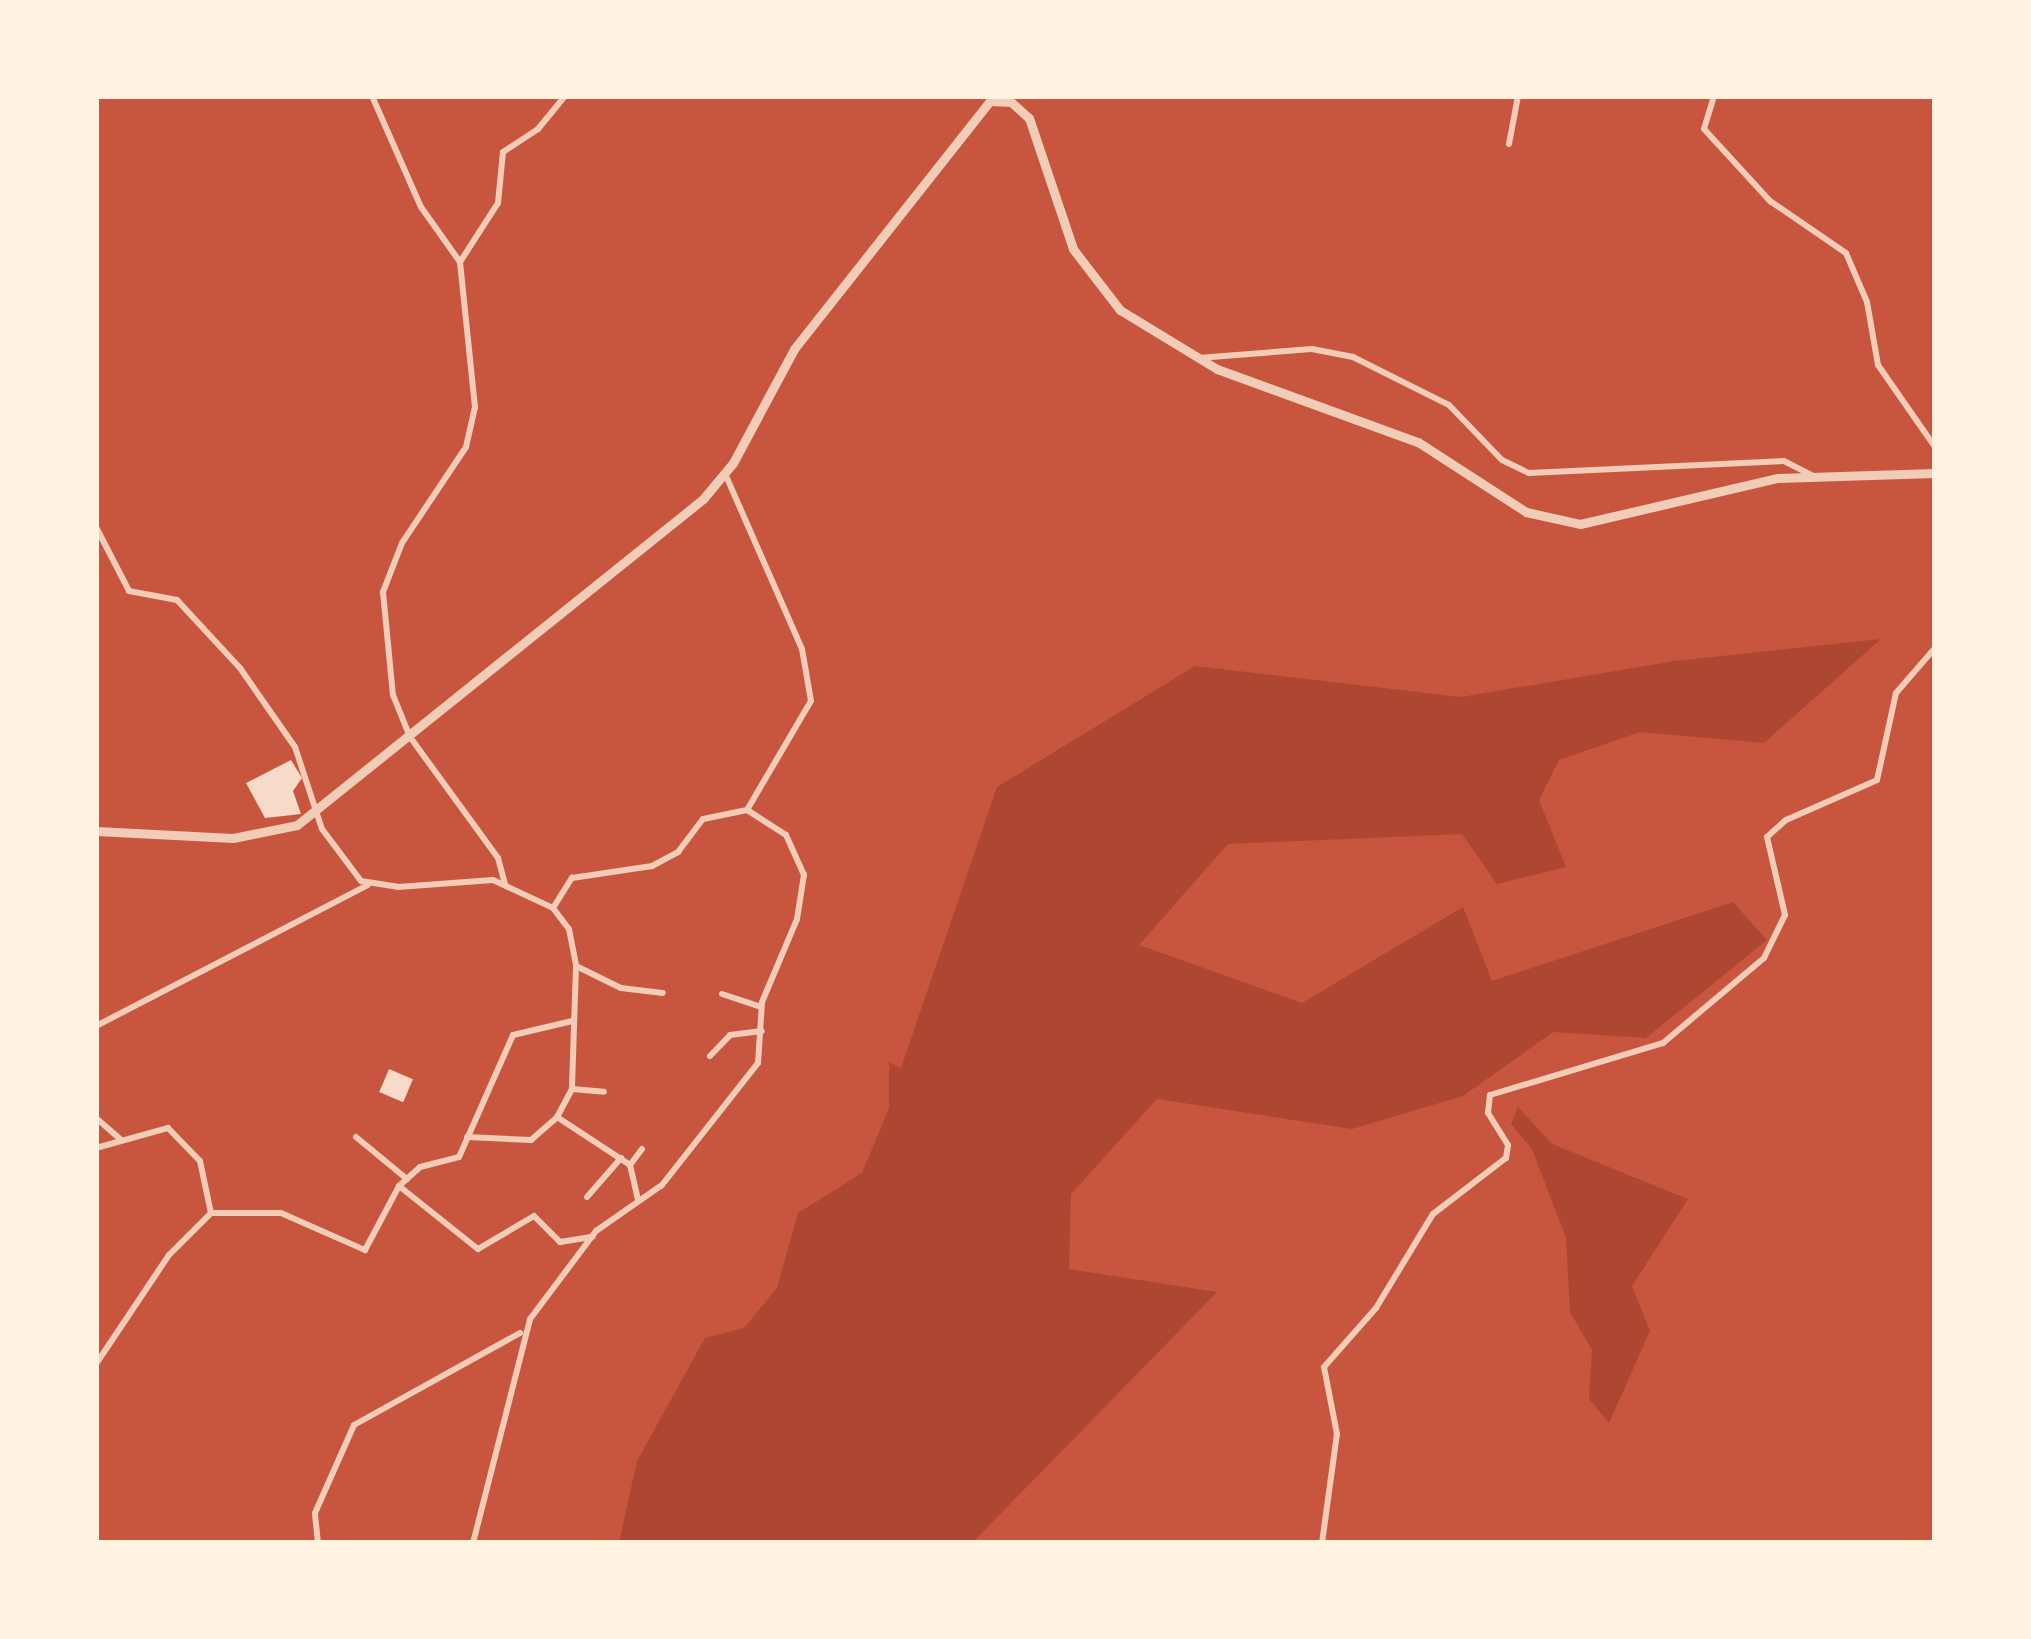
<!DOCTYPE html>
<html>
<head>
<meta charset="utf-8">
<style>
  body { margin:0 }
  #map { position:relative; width:2031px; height:1639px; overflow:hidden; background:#c8553d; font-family:Raleway,sans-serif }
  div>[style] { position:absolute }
  .green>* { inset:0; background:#ae4732 }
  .building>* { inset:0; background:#f7dbc8; transform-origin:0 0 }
  .minor>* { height:6px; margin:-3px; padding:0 3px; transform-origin:3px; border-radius:3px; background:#f1ccb7 }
  .tertiary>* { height:9px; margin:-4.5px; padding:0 4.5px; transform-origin:4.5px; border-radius:4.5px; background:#f1ccb7 }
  span { translate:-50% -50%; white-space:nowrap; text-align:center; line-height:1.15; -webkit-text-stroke:12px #fff3e0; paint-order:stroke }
  .frame { position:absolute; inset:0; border:99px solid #fff3e0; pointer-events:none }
</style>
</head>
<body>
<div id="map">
  <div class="green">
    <i style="clip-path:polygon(1881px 639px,1764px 743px,1640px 732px,1559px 760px,1539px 800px,1566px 867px,1497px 884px,1462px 834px,1228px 844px,1139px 945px,1302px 1003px,1463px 907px,1492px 981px,1733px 902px,1767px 940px,1646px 1038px,1553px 1032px,1463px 1096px,1352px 1129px,1157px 1099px,1071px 1194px,1069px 1269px,1217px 1292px,972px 1543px,619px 1543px,637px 1461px,705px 1338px,744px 1328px,777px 1288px,798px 1213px,862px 1173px,889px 1108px,889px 1062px,901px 1068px,997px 787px,1195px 666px,1461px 697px,1675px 661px)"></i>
    <i style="clip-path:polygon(1518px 1107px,1552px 1144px,1688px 1199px,1632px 1286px,1650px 1331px,1609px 1423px,1589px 1399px,1592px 1350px,1570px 1312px,1566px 1238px,1532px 1149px,1511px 1124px)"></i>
  </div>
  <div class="building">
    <i style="clip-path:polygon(291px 760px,302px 778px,293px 791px,301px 814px,265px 818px,246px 783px)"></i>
    <i style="left:389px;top:1069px;width:26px;height:25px;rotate:23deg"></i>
  </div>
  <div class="minor">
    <i style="left:372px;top:96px;width:121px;rotate:66.2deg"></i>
    <i style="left:421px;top:207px;width:67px;rotate:54.7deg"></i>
    <i style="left:460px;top:262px;width:146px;rotate:84.1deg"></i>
    <i style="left:475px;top:407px;width:41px;rotate:102.7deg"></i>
    <i style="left:466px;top:447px;width:115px;rotate:123.7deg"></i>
    <i style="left:402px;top:543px;width:53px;rotate:111.2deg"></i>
    <i style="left:383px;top:592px;width:103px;rotate:84.5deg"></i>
    <i style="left:393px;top:695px;width:45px;rotate:68deg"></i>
    <i style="left:410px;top:737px;width:150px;rotate:54deg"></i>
    <i style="left:498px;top:858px;width:27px;rotate:75deg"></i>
    <i style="left:1714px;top:96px;width:34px;rotate:107deg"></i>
    <i style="left:1704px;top:129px;width:98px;rotate:47.5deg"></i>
    <i style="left:1770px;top:201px;width:92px;rotate:34.4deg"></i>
    <i style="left:1846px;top:253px;width:53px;rotate:66.8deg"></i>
    <i style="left:1867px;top:302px;width:64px;rotate:80.1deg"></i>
    <i style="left:1878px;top:365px;width:100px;rotate:55.2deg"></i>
    <i style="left:1509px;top:144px;width:49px;rotate:-79.4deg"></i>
    <i style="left:460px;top:262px;width:70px;rotate:-57.2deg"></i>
    <i style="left:498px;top:203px;width:51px;rotate:-84.4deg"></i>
    <i style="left:503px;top:152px;width:42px;rotate:-33.3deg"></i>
    <i style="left:538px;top:129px;width:43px;rotate:-50.7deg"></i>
    <i style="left:1198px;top:358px;width:114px;rotate:-4.5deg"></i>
    <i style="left:1312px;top:349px;width:42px;rotate:11deg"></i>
    <i style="left:1353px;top:357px;width:107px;rotate:26.6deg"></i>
    <i style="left:1449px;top:405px;width:76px;rotate:46.1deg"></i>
    <i style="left:1502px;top:460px;width:30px;rotate:26deg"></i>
    <i style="left:1529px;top:473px;width:255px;rotate:-2.7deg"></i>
    <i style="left:1784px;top:461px;width:31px;rotate:27deg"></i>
    <i style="left:96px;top:527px;width:72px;rotate:62.7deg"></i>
    <i style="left:129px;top:591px;width:49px;rotate:10.6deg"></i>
    <i style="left:177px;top:600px;width:93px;rotate:47.2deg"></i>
    <i style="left:240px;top:668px;width:96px;rotate:55.2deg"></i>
    <i style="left:295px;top:747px;width:86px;rotate:71.8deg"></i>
    <i style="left:322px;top:829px;width:65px;rotate:53.1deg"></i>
    <i style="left:361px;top:881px;width:37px;rotate:9deg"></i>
    <i style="left:398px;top:887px;width:95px;rotate:-4.2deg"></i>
    <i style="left:493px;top:880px;width:66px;rotate:25deg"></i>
    <i style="left:553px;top:908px;width:36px;rotate:-58deg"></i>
    <i style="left:572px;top:878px;width:81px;rotate:-8.5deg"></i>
    <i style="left:652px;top:866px;width:30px;rotate:-28deg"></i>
    <i style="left:678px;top:852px;width:41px;rotate:-52.9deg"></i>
    <i style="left:703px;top:819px;width:45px;rotate:-11.6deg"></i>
    <i style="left:747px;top:810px;width:126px;rotate:-59.6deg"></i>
    <i style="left:811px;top:701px;width:53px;rotate:-99.8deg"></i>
    <i style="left:802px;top:649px;width:191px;rotate:-113.7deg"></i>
    <i style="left:553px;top:908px;width:26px;rotate:53deg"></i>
    <i style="left:569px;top:929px;width:38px;rotate:79deg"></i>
    <i style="left:576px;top:966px;width:123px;rotate:91.9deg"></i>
    <i style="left:572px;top:1089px;width:32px;rotate:118deg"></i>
    <i style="left:557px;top:1117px;width:87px;rotate:33.3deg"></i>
    <i style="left:630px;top:1165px;width:37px;rotate:77deg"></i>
    <i style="left:576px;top:966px;width:50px;rotate:26.1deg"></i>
    <i style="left:621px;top:988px;width:42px;rotate:6.8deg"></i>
    <i style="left:722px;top:994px;width:41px;rotate:18.4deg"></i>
    <i style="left:96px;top:1026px;width:306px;rotate:-27.4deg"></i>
    <i style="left:710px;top:1056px;width:29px;rotate:-46deg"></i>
    <i style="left:730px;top:1035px;width:32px;rotate:-7deg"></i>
    <i style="left:572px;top:1089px;width:32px;rotate:5deg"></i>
    <i style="left:96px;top:1118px;width:32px;rotate:41deg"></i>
    <i style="left:356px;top:1137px;width:66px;rotate:39.5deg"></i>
    <i style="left:467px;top:1137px;width:64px;rotate:2.7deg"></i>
    <i style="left:531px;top:1140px;width:35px;rotate:-41deg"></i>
    <i style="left:96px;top:1148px;width:75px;rotate:-15.5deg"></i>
    <i style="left:168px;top:1128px;width:46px;rotate:45.9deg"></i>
    <i style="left:200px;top:1161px;width:53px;rotate:78.1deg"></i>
    <i style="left:211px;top:1213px;width:70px"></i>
    <i style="left:281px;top:1213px;width:92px;rotate:23.8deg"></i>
    <i style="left:365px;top:1250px;width:72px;rotate:-62deg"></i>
    <i style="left:399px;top:1186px;width:28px;rotate:-42deg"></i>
    <i style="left:420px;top:1167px;width:40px;rotate:-14.4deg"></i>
    <i style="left:459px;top:1157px;width:133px;rotate:-66.1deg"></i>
    <i style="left:513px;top:1035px;width:61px;rotate:-13.3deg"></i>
    <i style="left:630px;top:1165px;width:20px;rotate:-53deg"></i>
    <i style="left:399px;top:1186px;width:101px;rotate:38.6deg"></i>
    <i style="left:478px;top:1249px;width:65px;rotate:-30.5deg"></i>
    <i style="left:534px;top:1216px;width:37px;rotate:45deg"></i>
    <i style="left:560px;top:1242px;width:33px;rotate:-9deg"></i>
    <i style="left:587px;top:1197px;width:52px;rotate:-48.9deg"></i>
    <i style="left:96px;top:1364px;width:131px;rotate:-56.2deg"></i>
    <i style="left:169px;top:1255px;width:59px;rotate:-45deg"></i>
    <i style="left:318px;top:1543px;width:30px;rotate:-96deg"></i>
    <i style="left:315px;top:1513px;width:96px;rotate:-66.1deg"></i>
    <i style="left:354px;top:1425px;width:190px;rotate:-29deg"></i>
    <i style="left:473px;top:1543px;width:231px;rotate:-75.7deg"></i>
    <i style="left:530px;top:1319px;width:110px;rotate:-53.1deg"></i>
    <i style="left:596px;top:1231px;width:80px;rotate:-34.9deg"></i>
    <i style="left:662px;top:1185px;width:155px;rotate:-51.8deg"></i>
    <i style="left:758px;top:1063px;width:61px;rotate:-86.2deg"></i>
    <i style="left:762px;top:1002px;width:90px;rotate:-67.1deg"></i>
    <i style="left:797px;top:919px;width:45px;rotate:-81deg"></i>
    <i style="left:804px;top:875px;width:44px;rotate:-114.2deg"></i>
    <i style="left:786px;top:835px;width:46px;rotate:-147.3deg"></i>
    <i style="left:1322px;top:1543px;width:110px;rotate:-82.2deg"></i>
    <i style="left:1337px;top:1434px;width:68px;rotate:-101deg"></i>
    <i style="left:1324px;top:1367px;width:79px;rotate:-48.6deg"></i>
    <i style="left:1376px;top:1308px;width:110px;rotate:-58.8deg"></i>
    <i style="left:1433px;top:1214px;width:92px;rotate:-37.5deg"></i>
    <i style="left:1506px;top:1158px;width:13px;rotate:-81deg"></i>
    <i style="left:1508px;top:1145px;width:38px;rotate:-122deg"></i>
    <i style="left:1488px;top:1113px;width:18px;rotate:-84deg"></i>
    <i style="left:1490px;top:1095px;width:181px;rotate:-16.7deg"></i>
    <i style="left:1663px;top:1043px;width:132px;rotate:-40.1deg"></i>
    <i style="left:1764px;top:958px;width:48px;rotate:-64deg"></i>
    <i style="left:1785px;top:915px;width:80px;rotate:-103deg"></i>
    <i style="left:1767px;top:837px;width:25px;rotate:-42deg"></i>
    <i style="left:1786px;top:820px;width:99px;rotate:-23.7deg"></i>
    <i style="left:1877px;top:780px;width:89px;rotate:-77.7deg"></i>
    <i style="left:1896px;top:693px;width:60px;rotate:-49.1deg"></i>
  </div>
  <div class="tertiary">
    <i style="left:96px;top:831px;width:137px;rotate:2.9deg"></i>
    <i style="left:233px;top:838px;width:65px;rotate:-11.5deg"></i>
    <i style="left:297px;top:825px;width:521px;rotate:-38.76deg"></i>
    <i style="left:703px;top:499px;width:47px;rotate:-50.2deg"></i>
    <i style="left:733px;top:463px;width:129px;rotate:-61.8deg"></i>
    <i style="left:794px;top:349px;width:316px;rotate:-51.7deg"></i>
    <i style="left:990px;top:101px;width:21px;rotate:3deg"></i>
    <i style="left:1011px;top:102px;width:24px;rotate:42deg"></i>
    <i style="left:1029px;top:118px;width:138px;rotate:71.4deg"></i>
    <i style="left:1073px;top:249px;width:77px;rotate:52.4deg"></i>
    <i style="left:1120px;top:310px;width:114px;rotate:31.3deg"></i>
    <i style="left:1217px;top:369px;width:214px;rotate:20deg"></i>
    <i style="left:1418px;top:442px;width:129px;rotate:32.9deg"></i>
    <i style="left:1526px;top:512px;width:55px;rotate:12.5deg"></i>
    <i style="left:1580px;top:524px;width:203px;rotate:-13.1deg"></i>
    <i style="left:1778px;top:478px;width:157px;rotate:-1.8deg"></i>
  </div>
  <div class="frame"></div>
</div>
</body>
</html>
